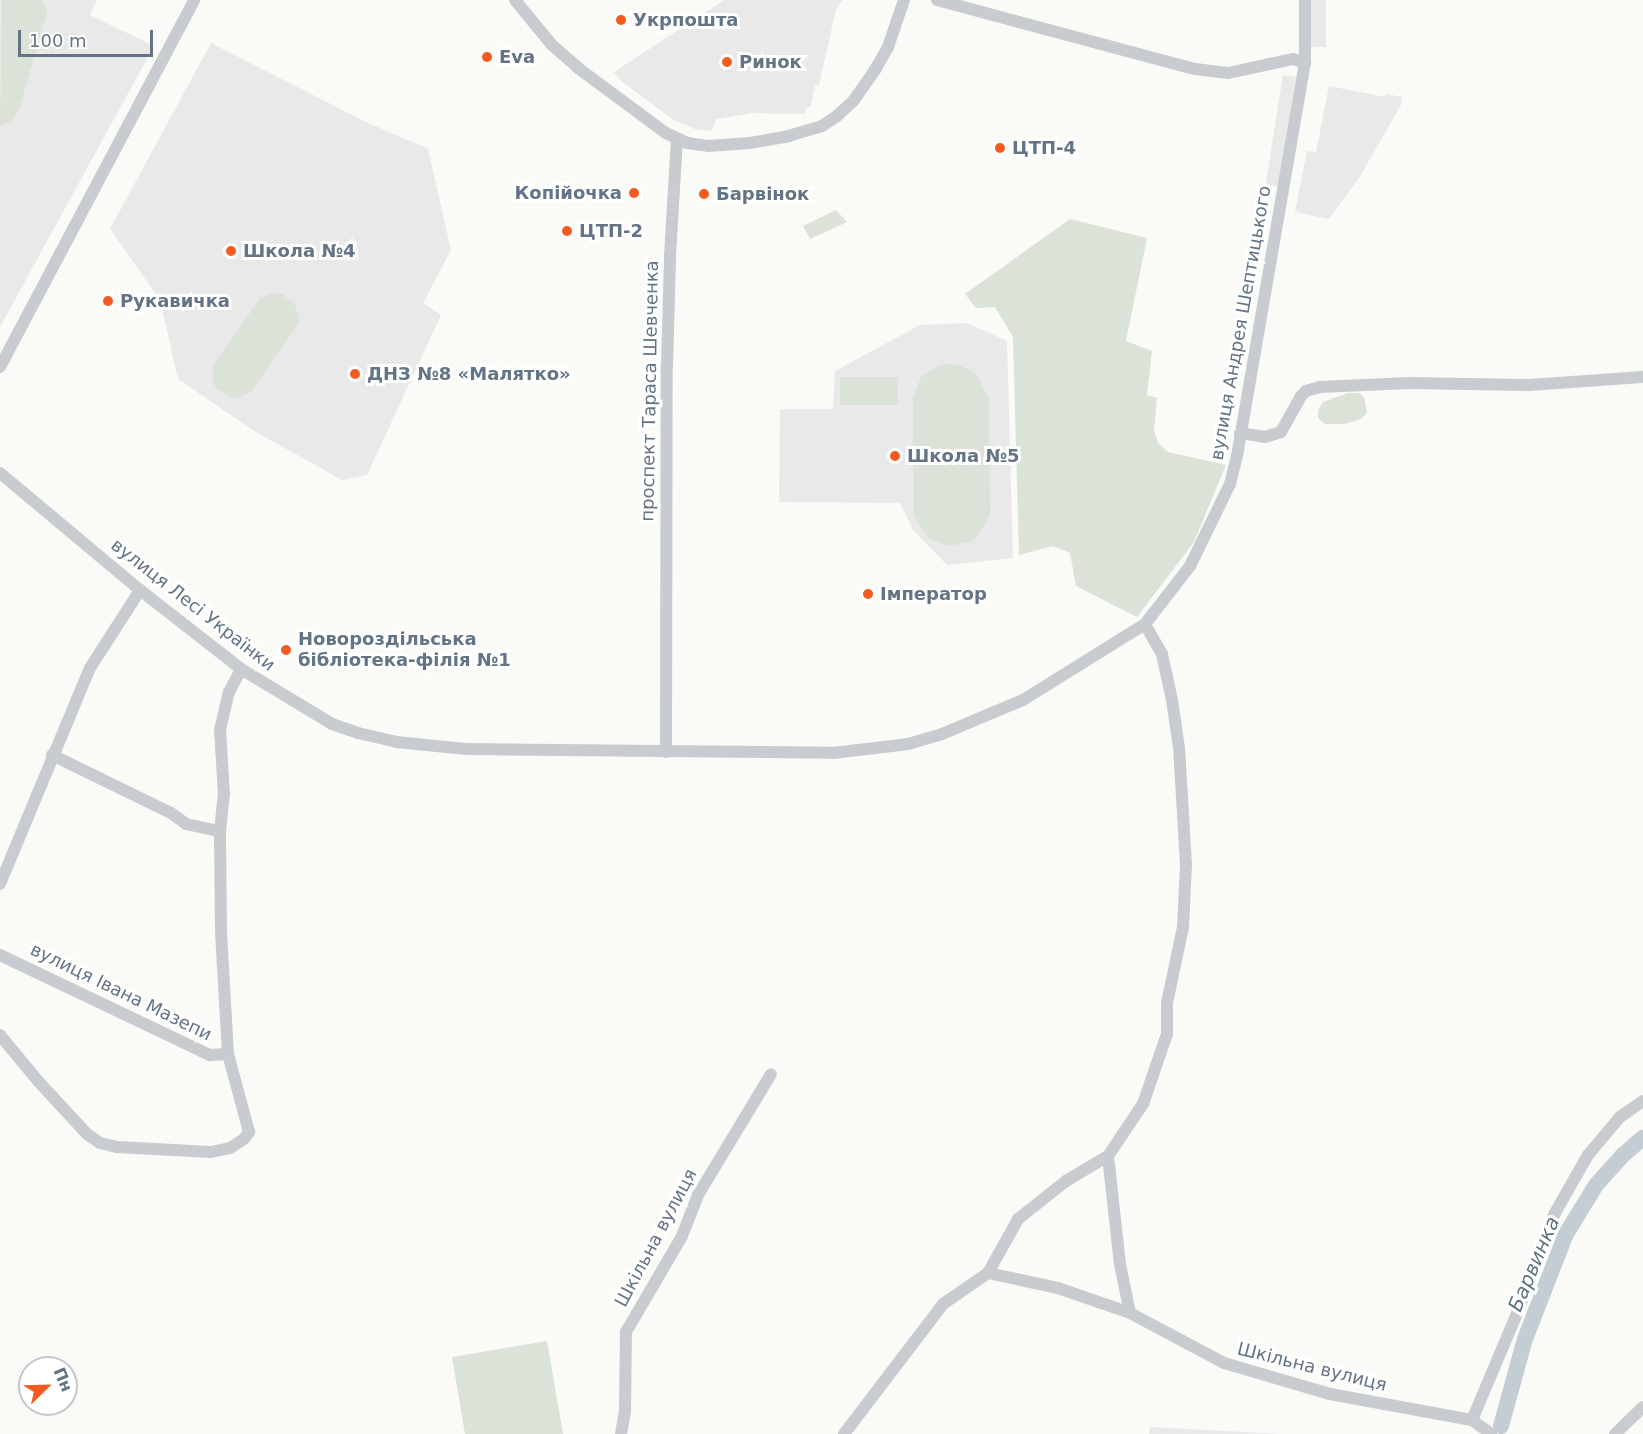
<!DOCTYPE html>
<html>
<head>
<meta charset="utf-8">
<style>
  body { margin:0 }
  #map { position:relative; width:1643px; height:1434px; overflow:hidden; background:#fafaf7; font-family:"DejaVu Sans",sans-serif }
  div>[style] { position:absolute }
  .built>* { inset:0; background:#e8e9e8; transform-origin:0 0 }
  .green>* { inset:0; background:#dbe2d8; transform-origin:0 0 }
  .river>* { height:16px; margin:-8px; padding:0 8px; transform-origin:8px; border-radius:8px; background:#c3cdd3 }
  .minor>* { height:12px; margin:-6px; padding:0 6px; transform-origin:6px; border-radius:6px; background:#c8ccd0 }
  .dots>* { width:16px; height:16px; translate:-50% -50%; box-sizing:border-box; border:3px solid #fff; border-radius:50% }
  span { translate:-50% -50%; white-space:nowrap; text-align:center; line-height:1.15; -webkit-text-stroke:6px #fff; paint-order:stroke }
  .poi-label { font-size:18px; color:#627485; font-weight:700 }
  .left { translate:0 -50%; text-align:left }
  .right { translate:-100% -50%; text-align:right }
  .street-label { font-size:18px; color:#627485 }
  .water-label { font-size:20px; color:#5e747e; font-style:italic }
  .north { position:absolute; left:18px; top:1356px; width:60px; height:60px; box-sizing:border-box; background:#fff; border:2px solid #c0c7ce; border-radius:50%; rotate:67deg; font-size:16px; font-weight:700; line-height:24px; text-align:center; color:#627485 }
  .north::after { content:''; display:block; margin:auto; width:21px; height:27px; background:#f35b1f; clip-path:polygon(50% 0,100% 100%,50% 72%,0 100%) }
  .scale { position:absolute; left:18px; top:30px; width:135px; height:27px; box-sizing:border-box; border:3px solid #627485; border-top:0; padding-left:8px; font-size:18px; line-height:21px; white-space:nowrap; color:#627485; -webkit-text-stroke:4px #fff; paint-order:stroke }
</style>
</head>
<body>
<div id="map">
  <div class="built">
    <i style="clip-path:polygon(0 0,97px 0,90px 15px,154px 46px,0 327px)"></i>
    <i style="clip-path:polygon(724px 0,842px 0,836px 10px,819px 85px,815px 85px,811px 106px,806px 108px,805px 114px,753px 113px,716px 119px,712px 131px,695px 129px,674px 120px,621px 81px,614px 72px)"></i>
    <i style="left:1311px;top:0;width:15px;height:47px"></i>
    <i style="clip-path:polygon(211px 43px,366px 122px,428px 149px,451px 250px,423px 303px,441px 315px,367px 475px,342px 480px,256px 432px,178px 379px,160px 300px,110px 229px)"></i>
    <i style="left:1283px;top:75px;width:13px;height:111px;rotate:9deg"></i>
    <i style="clip-path:polygon(1329px 86px,1385px 97px,1386px 94px,1402px 97px,1401px 105px,1359px 178px,1329px 219px,1295px 212px,1307px 151px,1316px 152px)"></i>
    <i style="clip-path:polygon(967px 323px,1007px 341px,1013px 558px,947px 565px,913px 530px,900px 503px,779px 502px,780px 409px,833px 409px,835px 371px,920px 325px)"></i>
    <i style="clip-path:polygon(1150px 1427px,1279px 1434px,1149px 1434px)"></i>
  </div>
  <div class="green">
    <i style="clip-path:polygon(2px 0,42px 0,47px 11px,19px 110px,11px 122px,0 126px)"></i>
    <i style="clip-path:polygon(836px 210px,847px 222px,810px 239px,803px 226px)"></i>
    <i style="clip-path:polygon(1070px 219px,1147px 238px,1126px 341px,1152px 351px,1147px 395px,1157px 398px,1154px 431px,1158px 443px,1168px 452px,1226px 465px,1194px 542px,1137px 617px,1076px 586px,1070px 553px,1053px 546px,1019px 555px,1013px 337px,995px 307px,976px 308px,965px 294px)"></i>
    <i style="clip-path:polygon(274px 293px,282px 294px,294px 303px,299px 317px,298px 324px,251px 392px,237px 398px,229px 397px,216px 388px,213px 381px,213px 366px,260px 298px)"></i>
    <i style="clip-path:polygon(948px 364px,959px 365px,976px 374px,989px 398px,990px 515px,977px 537px,969px 542px,949px 546px,929px 539px,914px 516px,913px 398px,921px 377px,938px 366px)"></i>
    <i style="left:840px;top:377px;width:58px;height:28px"></i>
    <i style="clip-path:polygon(1348px 393px,1359px 393px,1364px 397px,1367px 413px,1361px 419px,1345px 424px,1325px 424px,1318px 418px,1318px 410px,1323px 402px)"></i>
    <i style="clip-path:polygon(547px 1341px,563px 1434px,465px 1434px,452px 1357px)"></i>
  </div>
  <div class="river">
    <i style="left:1501px;top:1426px;width:90px;rotate:-74.6deg"></i>
    <i style="left:1525px;top:1339px;width:113px;rotate:-68.7deg"></i>
    <i style="left:1566px;top:1234px;width:57px;rotate:-58.5deg"></i>
    <i style="left:1596px;top:1185px;width:39px;rotate:-48deg"></i>
    <i style="left:1622px;top:1156px;width:28px;rotate:-41deg"></i>
  </div>
  <div class="minor">
    <i style="left:515px;top:0;width:58px;rotate:50.6deg"></i>
    <i style="left:552px;top:45px;width:35px;rotate:41deg"></i>
    <i style="left:578px;top:68px;width:109px;rotate:36.5deg"></i>
    <i style="left:666px;top:133px;width:23px;rotate:25deg"></i>
    <i style="left:687px;top:143px;width:21px;rotate:8deg"></i>
    <i style="left:708px;top:146px;width:42px;rotate:-4.1deg"></i>
    <i style="left:750px;top:143px;width:39px;rotate:-10deg"></i>
    <i style="left:788px;top:136px;width:35px;rotate:-16deg"></i>
    <i style="left:822px;top:126px;width:18px;rotate:-34deg"></i>
    <i style="left:837px;top:116px;width:23px;rotate:-43deg"></i>
    <i style="left:854px;top:100px;width:39px;rotate:-55deg"></i>
    <i style="left:876px;top:68px;width:24px;rotate:-60deg"></i>
    <i style="left:888px;top:47px;width:50px;rotate:-71.2deg"></i>
    <i style="left:937px;top:0;width:267px;rotate:15deg"></i>
    <i style="left:1195px;top:69px;width:33px;rotate:7deg"></i>
    <i style="left:1228px;top:73px;width:66px;rotate:-12.2deg"></i>
    <i style="left:1293px;top:59px;width:13px;rotate:18deg"></i>
    <i style="left:0;top:367px;width:415px;rotate:-62.1deg"></i>
    <i style="left:1240px;top:433px;width:25px;rotate:9deg"></i>
    <i style="left:1265px;top:437px;width:17px;rotate:-17deg"></i>
    <i style="left:1281px;top:432px;width:41px;rotate:-60.9deg"></i>
    <i style="left:1301px;top:396px;width:7px;rotate:-45deg"></i>
    <i style="left:1306px;top:391px;width:15px;rotate:-16deg"></i>
    <i style="left:1320px;top:387px;width:89px;rotate:-2.6deg"></i>
    <i style="left:1409px;top:383px;width:120px;rotate:1deg"></i>
    <i style="left:1529px;top:385px;width:114px;rotate:-4deg"></i>
    <i style="left:0;top:473px;width:182px;rotate:39.9deg"></i>
    <i style="left:140px;top:590px;width:128px;rotate:38deg"></i>
    <i style="left:241px;top:669px;width:106px;rotate:31.1deg"></i>
    <i style="left:332px;top:724px;width:28px;rotate:19deg"></i>
    <i style="left:358px;top:733px;width:39px;rotate:13deg"></i>
    <i style="left:396px;top:742px;width:71px;rotate:5.6deg"></i>
    <i style="left:467px;top:749px;width:366px;rotate:0.6deg"></i>
    <i style="left:833px;top:753px;width:76px;rotate:-6.8deg"></i>
    <i style="left:908px;top:744px;width:35px;rotate:-16deg"></i>
    <i style="left:942px;top:734px;width:88px;rotate:-22.8deg"></i>
    <i style="left:1023px;top:700px;width:144px;rotate:-31.9deg"></i>
    <i style="left:1145px;top:624px;width:73px;rotate:-52.2deg"></i>
    <i style="left:1190px;top:566px;width:91px;rotate:-64deg"></i>
    <i style="left:1230px;top:484px;width:29px;rotate:-76deg"></i>
    <i style="left:1237px;top:456px;width:399px;rotate:-80.2deg"></i>
    <i style="left:1305px;top:63px;width:63px;rotate:-90deg"></i>
    <i style="left:666px;top:752px;width:386px;rotate:-89.9deg"></i>
    <i style="left:667px;top:366px;width:110px;rotate:-88.4deg"></i>
    <i style="left:670px;top:256px;width:117px;rotate:-86.6deg"></i>
    <i style="left:52px;top:755px;width:132px;rotate:26deg"></i>
    <i style="left:171px;top:813px;width:19px;rotate:36deg"></i>
    <i style="left:186px;top:824px;width:35px;rotate:12deg"></i>
    <i style="left:0;top:884px;width:234px;rotate:-67.4deg"></i>
    <i style="left:90px;top:668px;width:93px;rotate:-57.3deg"></i>
    <i style="left:0;top:955px;width:233px;rotate:25.5deg"></i>
    <i style="left:210px;top:1055px;width:18px;rotate:-3deg"></i>
    <i style="left:0;top:1035px;width:60px;rotate:50.4deg"></i>
    <i style="left:38px;top:1081px;width:72px;rotate:47.2deg"></i>
    <i style="left:87px;top:1134px;width:16px;rotate:35deg"></i>
    <i style="left:100px;top:1143px;width:17px;rotate:13deg"></i>
    <i style="left:117px;top:1147px;width:94px;rotate:3deg"></i>
    <i style="left:211px;top:1152px;width:19px;rotate:-12deg"></i>
    <i style="left:230px;top:1148px;width:17px;rotate:-33deg"></i>
    <i style="left:244px;top:1139px;width:9px;rotate:-54deg"></i>
    <i style="left:249px;top:1132px;width:81px;rotate:-105.1deg"></i>
    <i style="left:228px;top:1054px;width:123px;rotate:-93.3deg"></i>
    <i style="left:221px;top:931px;width:100px;rotate:-90.6deg"></i>
    <i style="left:220px;top:831px;width:36px;rotate:-84deg"></i>
    <i style="left:224px;top:795px;width:65px;rotate:-93.5deg"></i>
    <i style="left:220px;top:730px;width:39px;rotate:-77deg"></i>
    <i style="left:229px;top:692px;width:26px;rotate:-62deg"></i>
    <i style="left:1108px;top:1156px;width:109px;rotate:83.7deg"></i>
    <i style="left:1120px;top:1264px;width:50px;rotate:78.5deg"></i>
    <i style="left:988px;top:1273px;width:72px;rotate:12.1deg"></i>
    <i style="left:1058px;top:1288px;width:76px;rotate:19.1deg"></i>
    <i style="left:1130px;top:1313px;width:106px;rotate:28deg"></i>
    <i style="left:1224px;top:1363px;width:110px;rotate:16.3deg"></i>
    <i style="left:1330px;top:1394px;width:144px;rotate:10.4deg"></i>
    <i style="left:1472px;top:1420px;width:24px;rotate:36deg"></i>
    <i style="left:1472px;top:1420px;width:113px;rotate:-67.1deg"></i>
    <i style="left:1516px;top:1316px;width:110px;rotate:-69.3deg"></i>
    <i style="left:1555px;top:1213px;width:67px;rotate:-60.4deg"></i>
    <i style="left:1588px;top:1155px;width:50px;rotate:-49.9deg"></i>
    <i style="left:1620px;top:1117px;width:28px;rotate:-35deg"></i>
    <i style="left:621px;top:1434px;width:23px;rotate:-80deg"></i>
    <i style="left:625px;top:1411px;width:79px;rotate:-89.3deg"></i>
    <i style="left:626px;top:1332px;width:111px;rotate:-59.7deg"></i>
    <i style="left:682px;top:1236px;width:44px;rotate:-68.7deg"></i>
    <i style="left:698px;top:1195px;width:141px;rotate:-58.9deg"></i>
    <i style="left:844px;top:1434px;width:163px;rotate:-52.7deg"></i>
    <i style="left:943px;top:1304px;width:55px;rotate:-34.6deg"></i>
    <i style="left:988px;top:1273px;width:62px;rotate:-60.9deg"></i>
    <i style="left:1018px;top:1219px;width:61px;rotate:-38.4deg"></i>
    <i style="left:1066px;top:1181px;width:49px;rotate:-30.8deg"></i>
    <i style="left:1108px;top:1156px;width:63px;rotate:-56.1deg"></i>
    <i style="left:1143px;top:1104px;width:74px;rotate:-71.1deg"></i>
    <i style="left:1167px;top:1034px;width:31px;rotate:-90deg"></i>
    <i style="left:1167px;top:1003px;width:78px;rotate:-78.1deg"></i>
    <i style="left:1183px;top:927px;width:62px;rotate:-87.2deg"></i>
    <i style="left:1186px;top:865px;width:117px;rotate:-93.4deg"></i>
    <i style="left:1179px;top:748px;width:49px;rotate:-98.3deg"></i>
    <i style="left:1172px;top:700px;width:47px;rotate:-102.3deg"></i>
    <i style="left:1162px;top:654px;width:34px;rotate:-120deg"></i>
    <i style="left:1615px;top:1434px;width:39px;rotate:-44deg"></i>
  </div>
  <div class="dots">
    <i style="left:621px;top:20px;background:#f35b1f"></i>
    <i style="left:487px;top:57px;background:#f35b1f"></i>
    <i style="left:727px;top:62px;background:#f35b1f"></i>
    <i style="left:1000px;top:148px;background:#f35b1f"></i>
    <i style="left:634px;top:193px;background:#f35b1f"></i>
    <i style="left:704px;top:194px;background:#f35b1f"></i>
    <i style="left:567px;top:231px;background:#f35b1f"></i>
    <i style="left:231px;top:251px;background:#f35b1f"></i>
    <i style="left:108px;top:301px;background:#f35b1f"></i>
    <i style="left:355px;top:374px;background:#f35b1f"></i>
    <i style="left:895px;top:456px;background:#f35b1f"></i>
    <i style="left:868px;top:594px;background:#f35b1f"></i>
    <i style="left:286px;top:650px;background:#f35b1f"></i>
  </div>
  <div class="poi-label">
    <span class="left" style="left:633px;top:20px">Укрпошта</span>
    <span class="left" style="left:499px;top:57px">Eva</span>
    <span class="left" style="left:739px;top:62px">Ринок</span>
    <span class="left" style="left:1012px;top:148px">ЦТП-4</span>
    <span class="right" style="left:622px;top:193px">Копійочка</span>
    <span class="left" style="left:716px;top:194px">Барвінок</span>
    <span class="left" style="left:579px;top:231px">ЦТП-2</span>
    <span class="left" style="left:243px;top:251px">Школа №4</span>
    <span class="left" style="left:120px;top:301px">Рукавичка</span>
    <span class="left" style="left:367px;top:374px">ДНЗ №8 «Малятко»</span>
    <span class="left" style="left:907px;top:456px">Школа №5</span>
    <span class="left" style="left:880px;top:594px">Імператор</span>
    <span class="left" style="left:298px;top:650px">Новороздільська<br>бібліотека-філія №1</span>
  </div>
  <div class="street-label">
    <span style="left:1241px;top:323px;rotate:-80deg">вулиця Андрея Шептицького</span>
    <span style="left:650px;top:391px;rotate:-89deg">проспект Тараса Шевченка</span>
    <span style="left:193px;top:605px;rotate:38deg">вулиця Лесі Українки</span>
    <span style="left:121px;top:992px;rotate:26deg">вулиця Івана Мазепи</span>
    <span style="left:656px;top:1238px;rotate:-62deg">Шкільна вулиця</span>
    <span style="left:1312px;top:1367px;rotate:14deg">Шкільна вулиця</span>
  </div>
  <div class="water-label">
    <span style="left:1534px;top:1264px;rotate:-67deg">Барвинка</span>
  </div>
  <div class="north">Пн</div>
  <div class="scale">100 m</div>
</div>
</body>
</html>
